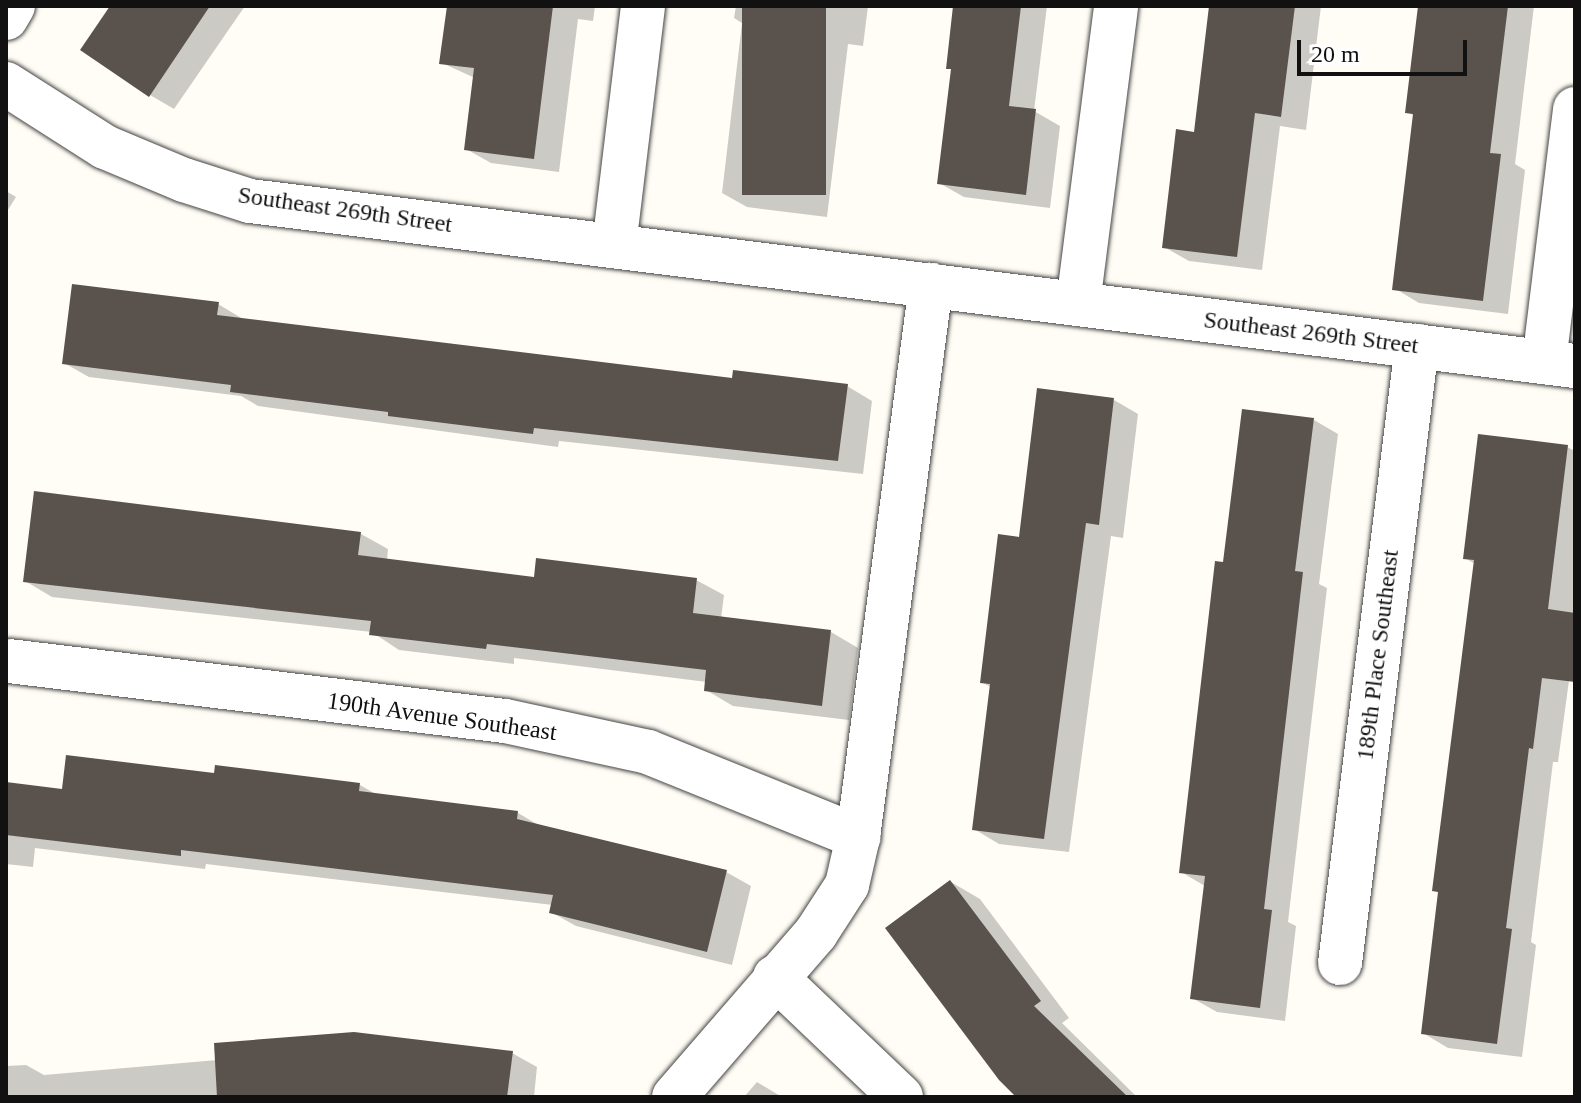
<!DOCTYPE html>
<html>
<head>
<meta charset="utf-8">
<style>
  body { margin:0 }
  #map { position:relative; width:1581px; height:1103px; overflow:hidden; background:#fffdf5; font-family:Georgia,serif }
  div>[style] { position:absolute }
  .shadow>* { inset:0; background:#0003 }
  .building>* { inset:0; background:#5a524d; transform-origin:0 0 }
  .roads { filter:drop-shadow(0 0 2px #444) drop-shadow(0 0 2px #444) }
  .street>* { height:44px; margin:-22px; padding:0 22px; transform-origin:22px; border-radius:22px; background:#fff }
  span { translate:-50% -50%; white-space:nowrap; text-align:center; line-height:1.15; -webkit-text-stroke:8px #fff; paint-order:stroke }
  .street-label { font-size:24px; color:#111 }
  .frame { position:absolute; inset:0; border:8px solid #111; pointer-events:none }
  .scale { position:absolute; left:1297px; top:40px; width:170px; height:36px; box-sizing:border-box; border:4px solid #111; border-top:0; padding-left:10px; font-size:24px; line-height:28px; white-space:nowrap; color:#111; -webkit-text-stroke:6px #fff; paint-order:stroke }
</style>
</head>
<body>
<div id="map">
  <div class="shadow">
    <i style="clip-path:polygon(111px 6px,245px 6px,174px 109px,150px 95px)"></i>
    <i style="clip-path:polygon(482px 6px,595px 6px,593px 21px,578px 19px,559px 172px,491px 163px,466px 149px,475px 78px,442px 63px)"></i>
    <i style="clip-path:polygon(736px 6px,868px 6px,863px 46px,848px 44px,827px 217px,747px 207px,722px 193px,742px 23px,734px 18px)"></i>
    <i style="clip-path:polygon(955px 6px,1047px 6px,1034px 111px,1060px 126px,1050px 208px,964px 197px,939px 183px,953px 70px,948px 68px)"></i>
    <i style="clip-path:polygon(1210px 6px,1321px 6px,1306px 130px,1280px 126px,1262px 270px,1189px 261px,1164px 247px,1195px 134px)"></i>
    <i style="clip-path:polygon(1419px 6px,1534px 6px,1515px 164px,1525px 170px,1508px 314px,1419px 303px,1394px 288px,1415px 116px,1407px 112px)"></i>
    <i style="clip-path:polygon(6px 191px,16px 197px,6px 213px)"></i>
    <i style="clip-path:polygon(218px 304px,243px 319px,734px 380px,847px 386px,872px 401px,863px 474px,559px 441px,558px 447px,258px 406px,241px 396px,89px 377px,64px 363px)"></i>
    <i style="clip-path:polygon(1114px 400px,1138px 414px,1123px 538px,1111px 536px,1069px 852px,999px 844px,974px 829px,992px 688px,982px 682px,1020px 539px)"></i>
    <i style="clip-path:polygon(1314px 420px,1338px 434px,1319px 584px,1327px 588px,1288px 922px,1296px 926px,1285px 1021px,1217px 1012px,1192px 998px,1205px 886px,1181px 872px,1225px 564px)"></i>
    <i style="clip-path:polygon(1567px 447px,1575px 451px,1575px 601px,1566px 671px,1570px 673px,1558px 762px,1553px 762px,1531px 942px,1536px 945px,1522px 1057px,1448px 1048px,1423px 1033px,1440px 894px,1435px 890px,1475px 564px,1465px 558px)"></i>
    <i style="clip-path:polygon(361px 534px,388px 549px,387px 561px,535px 579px,696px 580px,724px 595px,721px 619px,831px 632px,858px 648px,849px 720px,733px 706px,706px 690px,707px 682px,514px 658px,514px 664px,399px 650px,372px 632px,52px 597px,25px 581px)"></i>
    <i style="clip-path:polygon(215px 775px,360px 785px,379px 796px,518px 813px,542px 827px,726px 872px,751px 886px,732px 965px,576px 926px,551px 912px,553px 905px,206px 864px,205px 869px,35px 848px,33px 867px,6px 864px,6px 784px,63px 791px)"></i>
    <i style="clip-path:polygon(951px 882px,980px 899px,1069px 1018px,1062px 1023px,1137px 1097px,1019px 1097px)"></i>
    <i style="clip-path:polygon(512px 1053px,537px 1067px,534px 1097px,6px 1097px,6px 1066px,26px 1065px,44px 1075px,217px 1060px)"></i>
    <i style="clip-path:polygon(757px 1082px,782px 1097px,744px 1097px)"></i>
  </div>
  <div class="building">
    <i style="clip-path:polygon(110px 6px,210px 6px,149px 97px,80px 50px)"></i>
    <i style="clip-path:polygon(447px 6px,553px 6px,534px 159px,464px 150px,474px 68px,439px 64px)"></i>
    <i style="left:742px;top:6px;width:84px;height:189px"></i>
    <i style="clip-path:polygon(953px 6px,1021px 6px,1009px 106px,1036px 109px,1026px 195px,937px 184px,951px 69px,946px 69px)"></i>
    <i style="clip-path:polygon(1209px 6px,1295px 6px,1281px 117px,1255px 113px,1237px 257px,1162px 248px,1176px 129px,1194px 132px)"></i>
    <i style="clip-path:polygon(1418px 6px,1508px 6px,1490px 153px,1501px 154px,1483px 301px,1392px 290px,1413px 114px,1405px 113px)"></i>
    <i style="clip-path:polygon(72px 284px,219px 302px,217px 315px,732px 378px,733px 370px,848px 384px,838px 461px,534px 428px,533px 434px,388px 416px,388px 412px,230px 392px,231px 385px,62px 364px)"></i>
    <i style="clip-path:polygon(1037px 388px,1114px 398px,1099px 525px,1086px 523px,1044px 839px,972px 830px,990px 684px,980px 683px,998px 534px,1019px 537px)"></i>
    <i style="clip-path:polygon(1242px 409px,1314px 418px,1295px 571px,1303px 572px,1264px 909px,1272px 910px,1260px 1008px,1190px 999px,1205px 876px,1179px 873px,1215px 561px,1223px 562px)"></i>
    <i style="clip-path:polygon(1478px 434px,1568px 445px,1548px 609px,1575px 613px,1575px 682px,1542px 678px,1533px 749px,1529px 748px,1506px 928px,1512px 929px,1497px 1044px,1421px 1034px,1438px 892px,1432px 891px,1474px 560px,1463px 559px)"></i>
    <i style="clip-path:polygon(34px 491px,361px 532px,358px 555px,534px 577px,536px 558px,697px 578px,693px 613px,831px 630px,822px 706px,704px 691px,706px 670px,487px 644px,486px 649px,369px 635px,371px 621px,23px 582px)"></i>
    <i style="clip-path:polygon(66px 755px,214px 773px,215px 765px,360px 783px,359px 791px,518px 811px,517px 819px,727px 870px,707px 952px,549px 913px,553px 895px,181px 850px,181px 856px,6px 835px,6px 782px,62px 789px)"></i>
    <i style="clip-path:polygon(950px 880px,1041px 1001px,1034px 1006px,1128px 1097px,1016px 1097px,999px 1080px,885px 928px)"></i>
    <i style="clip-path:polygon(354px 1032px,513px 1051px,507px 1097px,217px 1097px,214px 1043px)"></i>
  </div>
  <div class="roads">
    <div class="street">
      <i style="left:6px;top:18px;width:14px;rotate:-60deg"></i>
      <i style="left:6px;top:84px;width:117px;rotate:32.5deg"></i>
      <i style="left:105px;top:147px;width:86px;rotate:22.7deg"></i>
      <i style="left:184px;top:180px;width:69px;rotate:17.7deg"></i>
      <i style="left:250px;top:201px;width:1335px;rotate:7.1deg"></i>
      <i style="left:614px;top:246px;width:242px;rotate:-83.1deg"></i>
      <i style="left:1078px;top:304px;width:300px;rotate:-82.7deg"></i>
      <i style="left:1544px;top:362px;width:255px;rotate:-83deg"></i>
      <i style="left:9px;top:661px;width:500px;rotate:6.9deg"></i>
      <i style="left:505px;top:721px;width:146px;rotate:12.2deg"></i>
      <i style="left:648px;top:752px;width:227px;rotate:22deg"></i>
      <i style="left:1340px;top:963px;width:622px;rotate:-82.89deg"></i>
      <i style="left:775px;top:977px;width:174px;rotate:43.6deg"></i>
      <i style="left:674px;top:1097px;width:217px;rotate:-49.1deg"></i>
      <i style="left:816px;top:933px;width:57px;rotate:-57.1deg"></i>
      <i style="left:847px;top:885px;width:49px;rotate:-77.1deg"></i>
      <i style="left:858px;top:837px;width:557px;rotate:-82.47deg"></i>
    </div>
  </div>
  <div class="street-label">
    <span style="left:345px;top:210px;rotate:8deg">Southeast 269th Street</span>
    <span style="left:1311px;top:333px;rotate:7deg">Southeast 269th Street</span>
    <span style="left:1378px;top:655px;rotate:-83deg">189th Place Southeast</span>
    <span style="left:442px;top:717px;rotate:8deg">190th Avenue Southeast</span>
  </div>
  <div class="frame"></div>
  <div class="scale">20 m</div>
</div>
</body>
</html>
